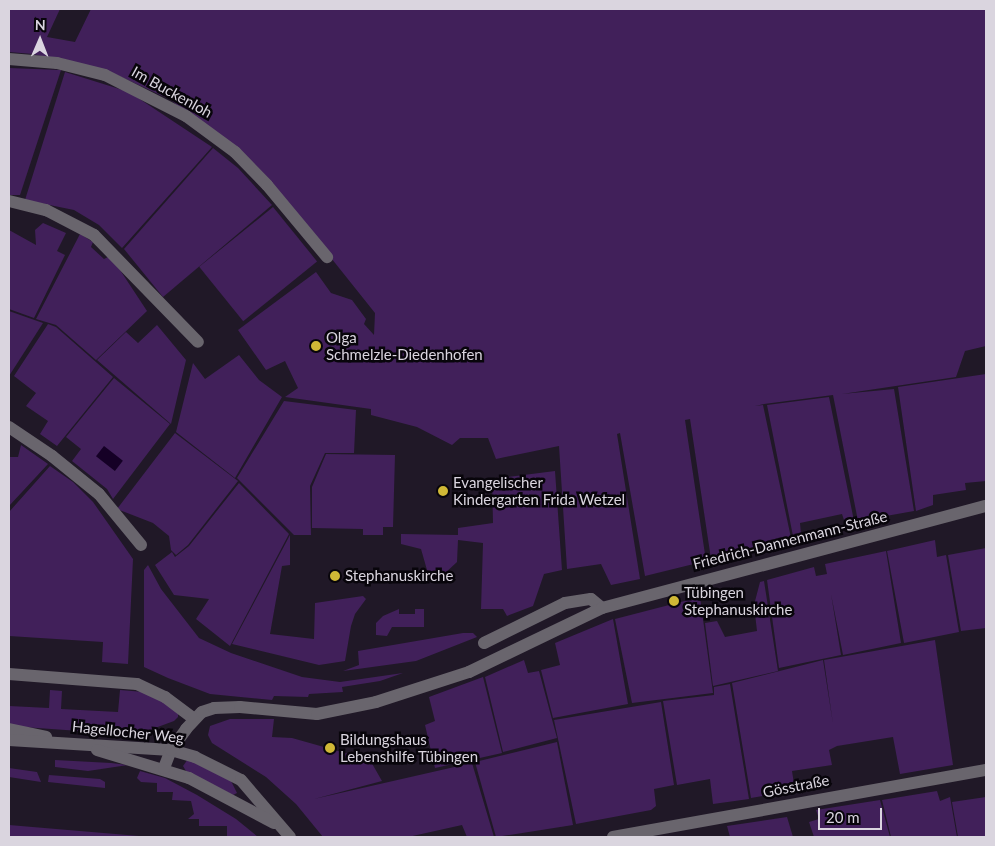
<!DOCTYPE html>
<html>
<head>
<meta charset="utf-8">
<style>
  body { margin:0 }
  #map { position:relative; width:995px; height:846px; overflow:hidden; background:#201827; font-family:Lato,sans-serif }
  div>[style] { position:absolute }
  .green>* { inset:0; background:#41205a; transform-origin:0 0 }
  .water>* { inset:0; background:#150026; transform-origin:0 0 }
  .minor>* { height:12px; margin:-6px; padding:0 6px; transform-origin:6px; border-radius:6px; background:#69656d }
  .dots>* { width:14px; height:14px; translate:-50% -50%; box-sizing:border-box; border:2px solid #08050b; border-radius:50% }
  span { translate:-50% -50%; white-space:nowrap; text-align:center; line-height:1.15; -webkit-text-stroke:5px #08050b; paint-order:stroke }
  .street-label { font-size:15px; color:#dad5df }
  .poi-label { font-size:15px; color:#dad5df }
  .left { translate:0 -50%; text-align:left }
  .frame { position:absolute; inset:0; border:10px solid #dad5df; pointer-events:none }
  .north { position:absolute; left:15px; top:15px; width:50px; height:50px; -webkit-text-stroke:4px #08050b; paint-order:stroke; rotate:1deg; font-size:14px; font-weight:700; line-height:20px; text-align:center; color:#dad5df }
  .north::after { content:''; display:block; margin:auto; width:18px; height:22px; background:#dad5df; clip-path:polygon(50% 0,100% 100%,50% 72%,0 100%) }
  .scale { position:absolute; left:818px; top:808px; width:64px; height:22px; box-sizing:border-box; border:2px solid #dad5df; border-top:0; padding-left:6px; font-size:15px; line-height:18px; white-space:nowrap; color:#dad5df; -webkit-text-stroke:4px #08050b; paint-order:stroke }
</style>
</head>
<body>
<div id="map">
  <div class="green">
    <i style="clip-path:polygon(9px 9px,60px 9px,47px 37px,75px 42px,91px 9px,986px 9px,986px 346px,965px 351px,956px 377px,842px 394px,894px 389px,914px 511px,858px 521px,833px 395px,764px 404px,755px 406px,763px 405px,791px 538px,711px 559px,690px 419px,685px 420px,706px 561px,645px 576px,620px 433px,617px 434px,640px 579px,611px 585px,601px 564px,567px 569px,559px 446px,496px 459px,488px 438px,460px 438px,452px 445px,417px 427px,371px 415px,371px 409px,285px 397px,298px 388px,285px 361px,266px 370px,238px 330px,316px 272px,331px 293px,352px 300px,366px 319px,364px 324px,374px 335px,375px 313px,276px 189px,213px 135px,171px 100px,117px 75px,33px 54px,9px 52px)"></i>
    <i style="clip-path:polygon(9px 68px,61px 70px,20px 195px,9px 195px)"></i>
    <i style="clip-path:polygon(65px 72px,129px 92px,212px 147px,122px 248px,99px 225px,74px 210px,25px 200px)"></i>
    <i style="clip-path:polygon(213px 148px,238px 168px,272px 205px,163px 297px,124px 249px)"></i>
    <i style="left:273px;top:207px;width:70px;height:95px;rotate:51deg"></i>
    <i style="clip-path:polygon(9px 217px,9px 230px,36px 245px,35px 230px,43px 223px,66px 233px,57px 251px,65px 255px,34px 318px,9px 309px)"></i>
    <i style="clip-path:polygon(80px 234px,93px 242px,91px 247px,104px 259px,108px 257px,120px 270px,147px 311px,96px 360px,56px 325px,36px 319px)"></i>
    <i style="clip-path:polygon(9px 311px,43px 323px,9px 376px)"></i>
    <i style="clip-path:polygon(48px 324px,56px 327px,113px 377px,57px 446px,40px 434px,48px 421px,26px 406px,36px 393px,14px 376px)"></i>
    <i style="clip-path:polygon(157px 325px,186px 360px,171px 424px,97px 360px,126px 332px,138px 343px)"></i>
    <i style="clip-path:polygon(239px 355px,259px 380px,282px 397px,235px 478px,176px 432px,193px 363px,205px 379px)"></i>
    <i style="clip-path:polygon(986px 374px,986px 481px,965px 483px,966px 490px,933px 495px,933px 505px,916px 511px,898px 387px)"></i>
    <i style="clip-path:polygon(114px 378px,170px 424px,113px 499px,107px 489px,72px 461px,81px 449px,66px 437px)"></i>
    <i style="clip-path:polygon(829px 397px,854px 521px,845px 523px,842px 514px,800px 523px,801px 534px,793px 536px,767px 405px)"></i>
    <i style="clip-path:polygon(284px 401px,356px 410px,354px 453px,325px 453px,310px 486px,311px 535px,294px 535px,237px 478px)"></i>
    <i style="clip-path:polygon(175px 433px,238px 481px,188px 545px,176px 555px,171px 550px,169px 536px,153px 523px,117px 509px)"></i>
    <i style="clip-path:polygon(21px 445px,48px 464px,9px 506px,9px 457px,18px 457px)"></i>
    <i style="clip-path:polygon(326px 454px,395px 455px,393px 527px,383px 527px,383px 535px,363px 535px,363px 529px,312px 528px,312px 487px)"></i>
    <i style="clip-path:polygon(50px 466px,73px 482px,93px 502px,133px 559px,128px 664px,102px 662px,103px 642px,9px 636px,9px 512px)"></i>
    <i style="clip-path:polygon(555px 471px,562px 570px,544px 574px,533px 606px,507px 616px,503px 609px,481px 609px,483px 543px,458px 540px,457px 562px,443px 575px,427px 570px,421px 549px,401px 544px,401px 534px,458px 535px,458px 528px,493px 523px,492px 479px)"></i>
    <i style="clip-path:polygon(239px 483px,289px 534px,230px 646px,196px 619px,209px 599px,174px 595px,155px 565px,172px 552px,175px 557px,189px 546px)"></i>
    <i style="clip-path:polygon(290px 535px,290px 565px,282px 566px,270px 634px,314px 639px,315px 603px,363px 596px,366px 599px,355px 614px,351px 626px,345px 661px,319px 665px,232px 644px)"></i>
    <i style="clip-path:polygon(935px 540px,937px 557px,946px 555px,959px 632px,904px 643px,887px 551px)"></i>
    <i style="clip-path:polygon(986px 548px,986px 628px,961px 631px,948px 555px)"></i>
    <i style="clip-path:polygon(886px 551px,901px 643px,843px 655px,831px 594px,841px 655px,779px 668px,767px 580px,814px 567px,816px 576px,827px 574px,825px 564px)"></i>
    <i style="clip-path:polygon(148px 565px,161px 589px,199px 638px,231px 653px,302px 677px,340px 682px,403px 673px,380px 681px,342px 687px,343px 692px,309px 694px,308px 697px,274px 696px,272px 700px,210px 694px,168px 678px,144px 667px,144px 570px)"></i>
    <i style="clip-path:polygon(764px 581px,778px 671px,713px 686px,705px 623px,717px 621px,725px 637px,757px 631px,754px 605px,760px 582px)"></i>
    <i style="clip-path:polygon(700px 597px,713px 693px,632px 703px,615px 619px)"></i>
    <i style="clip-path:polygon(399px 609px,399px 614px,415px 614px,415px 609px,424px 609px,424px 627px,392px 627px,387px 636px,376px 635px,376px 623px,383px 616px)"></i>
    <i style="clip-path:polygon(613px 619px,628px 704px,553px 718px,541px 670px,560px 665px,555px 643px)"></i>
    <i style="clip-path:polygon(463px 633px,473px 633px,477px 637px,416px 661px,343px 671px,359px 665px,358px 651px)"></i>
    <i style="clip-path:polygon(935px 640px,953px 765px,900px 774px,893px 737px,837px 746px,829px 750px,832px 765px,792px 771px,795px 790px,751px 798px,732px 683px,823px 660px,833px 724px,824px 660px)"></i>
    <i style="clip-path:polygon(524px 660px,528px 673px,539px 671px,557px 738px,503px 752px,485px 677px)"></i>
    <i style="clip-path:polygon(483px 677px,502px 753px,435px 768px,425px 725px,435px 721px,429px 697px)"></i>
    <i style="clip-path:polygon(730px 684px,749px 799px,713px 804px,710px 779px,677px 785px,663px 701px,714px 695px,714px 687px)"></i>
    <i style="clip-path:polygon(50px 690px,62px 691px,61px 709px,118px 712px,120px 690px,144px 692px,178px 710px,178px 717px,174px 721px,136px 735px,9px 726px,9px 706px,49px 708px)"></i>
    <i style="clip-path:polygon(661px 702px,674px 785px,654px 789px,656px 806px,651px 810px,576px 824px,554px 720px)"></i>
    <i style="clip-path:polygon(230px 719px,274px 719px,272px 737px,292px 738px,370px 760px,382px 781px,314px 799px,472px 763px,494px 837px,467px 837px,462px 825px,408px 837px,323px 837px,296px 804px,266px 777px,212px 743px,208px 735px,210px 726px)"></i>
    <i style="clip-path:polygon(557px 742px,573px 825px,496px 837px,475px 762px)"></i>
    <i style="clip-path:polygon(188px 759px,231px 781px,237px 793px,233px 795px,186px 771px,183px 766px)"></i>
    <i style="clip-path:polygon(55px 760px,111px 763px,128px 765px,88px 771px,55px 767px)"></i>
    <i style="clip-path:polygon(9px 768px,37px 772px,41px 782px,9px 777px)"></i>
    <i style="clip-path:polygon(140px 771px,165px 778px,197px 795px,236px 819px,258px 837px,227px 837px,227px 826px,199px 826px,199px 819px,188px 819px,194px 814px,191px 801px,172px 800px,173px 792px,157px 792px,157px 783px,141px 782px,137px 778px)"></i>
    <i style="clip-path:polygon(49px 775px,100px 779px,105px 782px,105px 788px,48px 782px)"></i>
    <i style="clip-path:polygon(937px 791px,940px 801px,950px 797px,957px 837px,891px 837px,882px 800px)"></i>
    <i style="clip-path:polygon(986px 797px,986px 837px,958px 837px,952px 802px)"></i>
    <i style="clip-path:polygon(880px 800px,890px 837px,814px 837px,809px 822px,819px 819px,816px 810px)"></i>
    <i style="clip-path:polygon(787px 817px,793px 837px,730px 837px,727px 826px)"></i>
    <i style="clip-path:polygon(9px 825px,139px 836px,9px 837px)"></i>
  </div>
  <div class="water">
    <i style="left:104px;top:446px;width:24px;height:13px;rotate:38deg"></i>
  </div>
  <div class="minor">
    <i style="left:9px;top:59px;width:48px;rotate:4.8deg"></i>
    <i style="left:57px;top:63px;width:49px;rotate:14deg"></i>
    <i style="left:105px;top:75px;width:91px;rotate:26.8deg"></i>
    <i style="left:186px;top:116px;width:61px;rotate:36.3deg"></i>
    <i style="left:235px;top:152px;width:46px;rotate:45.9deg"></i>
    <i style="left:267px;top:185px;width:94px;rotate:50.2deg"></i>
    <i style="left:9px;top:201px;width:38px;rotate:14deg"></i>
    <i style="left:46px;top:210px;width:54px;rotate:27.5deg"></i>
    <i style="left:94px;top:235px;width:149px;rotate:45.8deg"></i>
    <i style="left:9px;top:427px;width:52px;rotate:34deg"></i>
    <i style="left:52px;top:456px;width:60px;rotate:39deg"></i>
    <i style="left:99px;top:494px;width:66px;rotate:50.5deg"></i>
    <i style="left:484px;top:643px;width:90px;rotate:-26.3deg"></i>
    <i style="left:565px;top:603px;width:26px;rotate:-9deg"></i>
    <i style="left:591px;top:599px;width:14px;rotate:39deg"></i>
    <i style="left:9px;top:674px;width:128px;rotate:4.5deg"></i>
    <i style="left:137px;top:684px;width:31px;rotate:25deg"></i>
    <i style="left:165px;top:697px;width:36px;rotate:37deg"></i>
    <i style="left:9px;top:729px;width:38px;rotate:12deg"></i>
    <i style="left:9px;top:740px;width:162px;rotate:3.5deg"></i>
    <i style="left:171px;top:750px;width:25px;rotate:16deg"></i>
    <i style="left:195px;top:757px;width:51px;rotate:26.6deg"></i>
    <i style="left:241px;top:780px;width:75px;rotate:49.3deg"></i>
    <i style="left:97px;top:750px;width:96px;rotate:16.9deg"></i>
    <i style="left:189px;top:778px;width:96px;rotate:27.9deg"></i>
    <i style="left:164px;top:768px;width:19px;rotate:-69deg"></i>
    <i style="left:171px;top:750px;width:26px;rotate:-54deg"></i>
    <i style="left:186px;top:729px;width:23px;rotate:-47deg"></i>
    <i style="left:202px;top:712px;width:13px;rotate:-18deg"></i>
    <i style="left:214px;top:708px;width:26px;rotate:-2deg"></i>
    <i style="left:240px;top:707px;width:77px;rotate:5.2deg"></i>
    <i style="left:317px;top:714px;width:60px;rotate:-11.5deg"></i>
    <i style="left:376px;top:702px;width:98px;rotate:-17.9deg"></i>
    <i style="left:469px;top:672px;width:148px;rotate:-25.7deg"></i>
    <i style="left:602px;top:608px;width:397px;rotate:-14.9deg"></i>
    <i style="left:613px;top:837px;width:379px;rotate:-10.2deg"></i>
  </div>
  <div class="dots">
    <i style="left:316px;top:346px;background:#d0b836"></i>
    <i style="left:443px;top:491px;background:#d0b836"></i>
    <i style="left:335px;top:576px;background:#d0b836"></i>
    <i style="left:674px;top:601px;background:#d0b836"></i>
    <i style="left:330px;top:748px;background:#d0b836"></i>
  </div>
  <div class="street-label">
    <span style="left:172px;top:92px;rotate:29deg">Im Buckenloh</span>
    <span style="left:790px;top:540px;rotate:-14deg">Friedrich-Dannenmann-Straße</span>
    <span style="left:128px;top:732px;rotate:6deg">Hagellocher Weg</span>
    <span style="left:796px;top:786px;rotate:-11deg">Gösstraße</span>
  </div>
  <div class="poi-label">
    <span class="left" style="left:326px;top:346px">Olga<br>Schmelzle-Diedenhofen</span>
    <span class="left" style="left:453px;top:491px">Evangelischer<br>Kindergarten Frida Wetzel</span>
    <span class="left" style="left:345px;top:576px">Stephanuskirche</span>
    <span class="left" style="left:684px;top:601px">Tübingen<br>Stephanuskirche</span>
    <span class="left" style="left:340px;top:748px">Bildungshaus<br>Lebenshilfe Tübingen</span>
  </div>
  <div class="frame"></div>
  <div class="north">N</div>
  <div class="scale">20 m</div>
</div>
</body>
</html>
